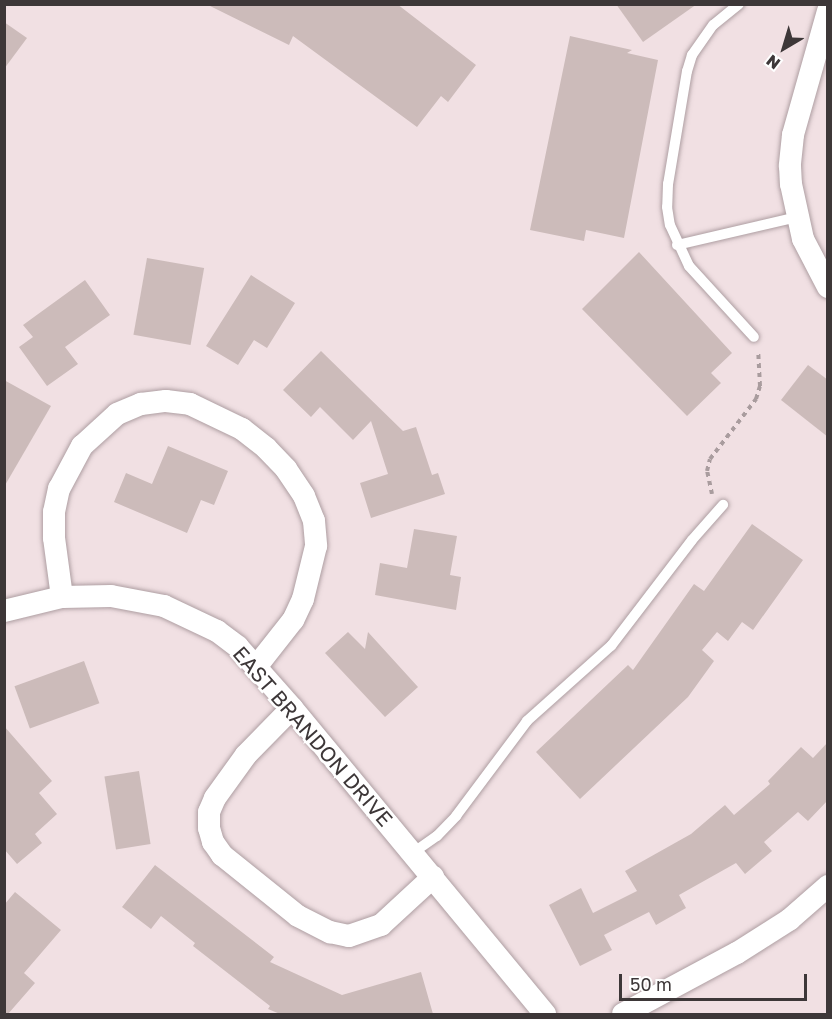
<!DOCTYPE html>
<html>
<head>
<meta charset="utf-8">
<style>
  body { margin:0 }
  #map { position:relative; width:832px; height:1019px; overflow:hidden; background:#f1e0e3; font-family:"Golos Text",sans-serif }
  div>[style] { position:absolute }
  .building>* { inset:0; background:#ccbbba; transform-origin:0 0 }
  .path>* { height:4px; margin-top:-2px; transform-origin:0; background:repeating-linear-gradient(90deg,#a99c9e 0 4.5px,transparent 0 9px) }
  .roads { filter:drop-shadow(0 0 2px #ae9ea2) drop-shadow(0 0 2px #ae9ea2) }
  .service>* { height:10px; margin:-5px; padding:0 5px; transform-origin:5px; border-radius:5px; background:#fff }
  .minor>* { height:22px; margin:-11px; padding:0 11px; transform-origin:11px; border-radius:11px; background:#fff }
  span { translate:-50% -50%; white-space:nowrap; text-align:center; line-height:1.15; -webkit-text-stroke:5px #fff; paint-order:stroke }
  .street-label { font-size:21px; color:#3d3738 }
  .frame { position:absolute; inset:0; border:6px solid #3d3738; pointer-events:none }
  .north { position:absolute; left:754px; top:18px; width:60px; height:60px; -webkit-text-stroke:4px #fff; paint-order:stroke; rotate:218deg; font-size:16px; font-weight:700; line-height:24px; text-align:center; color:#3d3738 }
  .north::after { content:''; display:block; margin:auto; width:21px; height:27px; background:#3d3738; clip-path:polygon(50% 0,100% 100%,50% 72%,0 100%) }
  .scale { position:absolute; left:619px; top:974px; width:188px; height:27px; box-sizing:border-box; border:3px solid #3d3738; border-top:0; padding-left:8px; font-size:18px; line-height:21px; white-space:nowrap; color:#3d3738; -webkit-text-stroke:4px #fff; paint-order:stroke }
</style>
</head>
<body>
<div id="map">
  <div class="building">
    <i style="clip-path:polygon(206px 4px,397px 4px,476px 65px,448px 102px,441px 96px,417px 127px,293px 36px,289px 45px)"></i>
    <i style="clip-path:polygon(616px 4px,697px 4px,643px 42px)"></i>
    <i style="clip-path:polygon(4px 22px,27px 38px,4px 69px)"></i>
    <i style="clip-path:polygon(570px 36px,632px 50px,627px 53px,658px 60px,624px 238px,586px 230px,584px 241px,530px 230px)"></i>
    <i style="clip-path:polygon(639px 252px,732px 353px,711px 373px,721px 383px,687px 416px,582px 309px)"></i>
    <i style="left:147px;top:258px;width:58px;height:78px;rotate:10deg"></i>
    <i style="clip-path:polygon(251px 275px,295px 303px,267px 348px,254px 340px,238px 365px,206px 346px)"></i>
    <i style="clip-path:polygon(85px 280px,110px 315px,65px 347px,78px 364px,47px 386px,19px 347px,33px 337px,23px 325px)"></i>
    <i style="clip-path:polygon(321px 351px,403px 431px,416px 427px,432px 475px,438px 473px,445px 494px,371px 518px,360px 483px,388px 474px,371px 421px,353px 440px,320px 407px,311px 417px,283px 390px)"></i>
    <i style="clip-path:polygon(808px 365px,828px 380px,828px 437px,781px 400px)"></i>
    <i style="clip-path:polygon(4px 380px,51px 406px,4px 487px)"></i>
    <i style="clip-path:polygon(168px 446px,228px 471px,214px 505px,201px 500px,187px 533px,114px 502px,126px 473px,152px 484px)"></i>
    <i style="clip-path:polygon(752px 524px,803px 560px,753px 630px,742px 622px,728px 641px,717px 632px,702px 650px,714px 661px,688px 697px,580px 799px,536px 752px,628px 665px,633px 670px,694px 584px,704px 591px)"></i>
    <i style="clip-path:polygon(414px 529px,457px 536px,450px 575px,461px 577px,456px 610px,375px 595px,380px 563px,407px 568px)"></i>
    <i style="clip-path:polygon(348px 632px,365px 649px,368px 632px,418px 687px,385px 717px,325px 653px)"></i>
    <i style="left:84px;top:661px;width:45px;height:74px;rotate:70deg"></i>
    <i style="clip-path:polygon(4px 726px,52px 781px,39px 793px,57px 814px,35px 834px,42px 843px,17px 864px,4px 849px)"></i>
    <i style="clip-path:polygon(828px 742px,828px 800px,808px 821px,798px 812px,764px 842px,772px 851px,745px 874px,736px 863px,679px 895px,686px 908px,656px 925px,649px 912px,604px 935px,612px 950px,580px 966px,549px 905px,581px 888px,593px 913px,637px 891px,625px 871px,691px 834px,725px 805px,734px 815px,770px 784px,768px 781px,801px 747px,813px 758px)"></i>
    <i style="left:139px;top:771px;width:74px;height:35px;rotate:81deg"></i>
    <i style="clip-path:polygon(155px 865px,274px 957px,270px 962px,342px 995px,421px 972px,433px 1014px,280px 1014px,268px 1009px,270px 1006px,193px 946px,195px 943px,161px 916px,151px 929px,122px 907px)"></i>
    <i style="clip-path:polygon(15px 892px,61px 930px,24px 973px,35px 983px,8px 1014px,4px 1014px,4px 905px)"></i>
  </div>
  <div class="path">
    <i style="left:712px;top:494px;width:24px;rotate:-102deg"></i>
    <i style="left:707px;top:471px;width:12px;rotate:-76deg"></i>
    <i style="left:710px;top:459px;width:76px;rotate:-52.5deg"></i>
    <i style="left:756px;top:399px;width:14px;rotate:-73deg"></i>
    <i style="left:760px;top:386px;width:35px;rotate:-93deg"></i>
  </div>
  <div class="roads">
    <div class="service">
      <i style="left:739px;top:4px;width:33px;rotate:141deg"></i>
      <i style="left:713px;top:25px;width:37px;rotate:125deg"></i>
      <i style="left:692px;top:55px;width:17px;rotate:107deg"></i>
      <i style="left:687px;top:71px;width:115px;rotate:99.5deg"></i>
      <i style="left:668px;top:184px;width:23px;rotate:92deg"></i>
      <i style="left:667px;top:207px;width:18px;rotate:81deg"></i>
      <i style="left:670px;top:225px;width:45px;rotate:65.1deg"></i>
      <i style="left:689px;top:266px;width:96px;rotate:47.5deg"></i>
      <i style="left:677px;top:245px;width:123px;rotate:-13.1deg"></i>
      <i style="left:414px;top:852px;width:28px;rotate:-35deg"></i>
      <i style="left:437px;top:836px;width:28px;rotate:-46deg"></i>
      <i style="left:456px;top:816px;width:119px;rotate:-53.2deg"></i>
      <i style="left:527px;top:721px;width:113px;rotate:-41.8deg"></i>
      <i style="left:611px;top:646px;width:133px;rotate:-52.6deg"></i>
      <i style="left:692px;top:540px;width:47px;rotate:-48.5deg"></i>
    </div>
    <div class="minor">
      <i style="left:828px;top:11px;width:129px;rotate:105.8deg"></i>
      <i style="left:793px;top:135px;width:31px;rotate:96deg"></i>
      <i style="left:790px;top:166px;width:18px;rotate:87deg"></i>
      <i style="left:791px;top:184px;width:56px;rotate:77.7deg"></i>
      <i style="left:803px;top:239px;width:54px;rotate:62.5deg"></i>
      <i style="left:62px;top:597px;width:60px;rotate:-97.7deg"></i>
      <i style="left:54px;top:538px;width:26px;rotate:-90deg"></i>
      <i style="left:54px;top:512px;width:24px;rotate:-78deg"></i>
      <i style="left:59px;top:489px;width:49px;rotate:-61.9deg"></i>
      <i style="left:82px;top:446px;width:47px;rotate:-42.4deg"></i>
      <i style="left:117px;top:414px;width:26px;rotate:-23deg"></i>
      <i style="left:141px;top:404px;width:25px;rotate:-7deg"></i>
      <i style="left:166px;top:401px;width:24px;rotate:7deg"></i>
      <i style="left:190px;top:404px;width:58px;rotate:25.7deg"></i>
      <i style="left:242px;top:429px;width:31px;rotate:38deg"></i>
      <i style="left:266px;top:448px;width:29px;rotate:46deg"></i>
      <i style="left:286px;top:469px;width:32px;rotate:56deg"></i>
      <i style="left:304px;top:496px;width:27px;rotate:68deg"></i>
      <i style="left:314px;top:521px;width:25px;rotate:85deg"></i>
      <i style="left:316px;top:546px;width:55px;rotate:103.8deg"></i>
      <i style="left:303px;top:599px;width:23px;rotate:115deg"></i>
      <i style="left:293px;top:620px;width:60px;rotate:128.2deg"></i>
      <i style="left:4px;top:611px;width:60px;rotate:-13.6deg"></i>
      <i style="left:62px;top:597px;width:49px;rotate:-1.2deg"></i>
      <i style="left:111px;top:596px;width:54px;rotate:10.7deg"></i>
      <i style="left:164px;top:606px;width:59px;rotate:25.3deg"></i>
      <i style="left:217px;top:631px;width:26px;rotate:37deg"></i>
      <i style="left:238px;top:647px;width:81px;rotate:48.5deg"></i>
      <i style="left:292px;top:708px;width:397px;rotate:50.4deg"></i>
      <i style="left:292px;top:708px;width:66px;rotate:134.4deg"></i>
      <i style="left:246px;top:755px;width:53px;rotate:125.8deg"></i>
      <i style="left:215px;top:798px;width:15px;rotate:113deg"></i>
      <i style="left:209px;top:812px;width:16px;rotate:90deg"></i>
      <i style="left:209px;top:828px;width:15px;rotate:74deg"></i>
      <i style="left:213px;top:842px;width:16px;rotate:55deg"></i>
      <i style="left:222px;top:855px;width:97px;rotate:38.8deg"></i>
      <i style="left:298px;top:916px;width:36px;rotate:27deg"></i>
      <i style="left:330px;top:932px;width:19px;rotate:12deg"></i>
      <i style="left:349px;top:936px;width:34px;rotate:-19deg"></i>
      <i style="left:381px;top:925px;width:71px;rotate:-42.7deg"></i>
      <i style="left:623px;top:1014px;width:129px;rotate:-28.2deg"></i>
      <i style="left:737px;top:953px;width:62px;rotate:-32.4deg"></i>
      <i style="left:789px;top:920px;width:52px;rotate:-41.1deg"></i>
    </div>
  </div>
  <div class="street-label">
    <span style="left:313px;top:736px;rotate:49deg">EAST BRANDON DRIVE</span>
  </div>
  <div class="frame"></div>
  <div class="north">N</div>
  <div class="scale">50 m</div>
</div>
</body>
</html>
